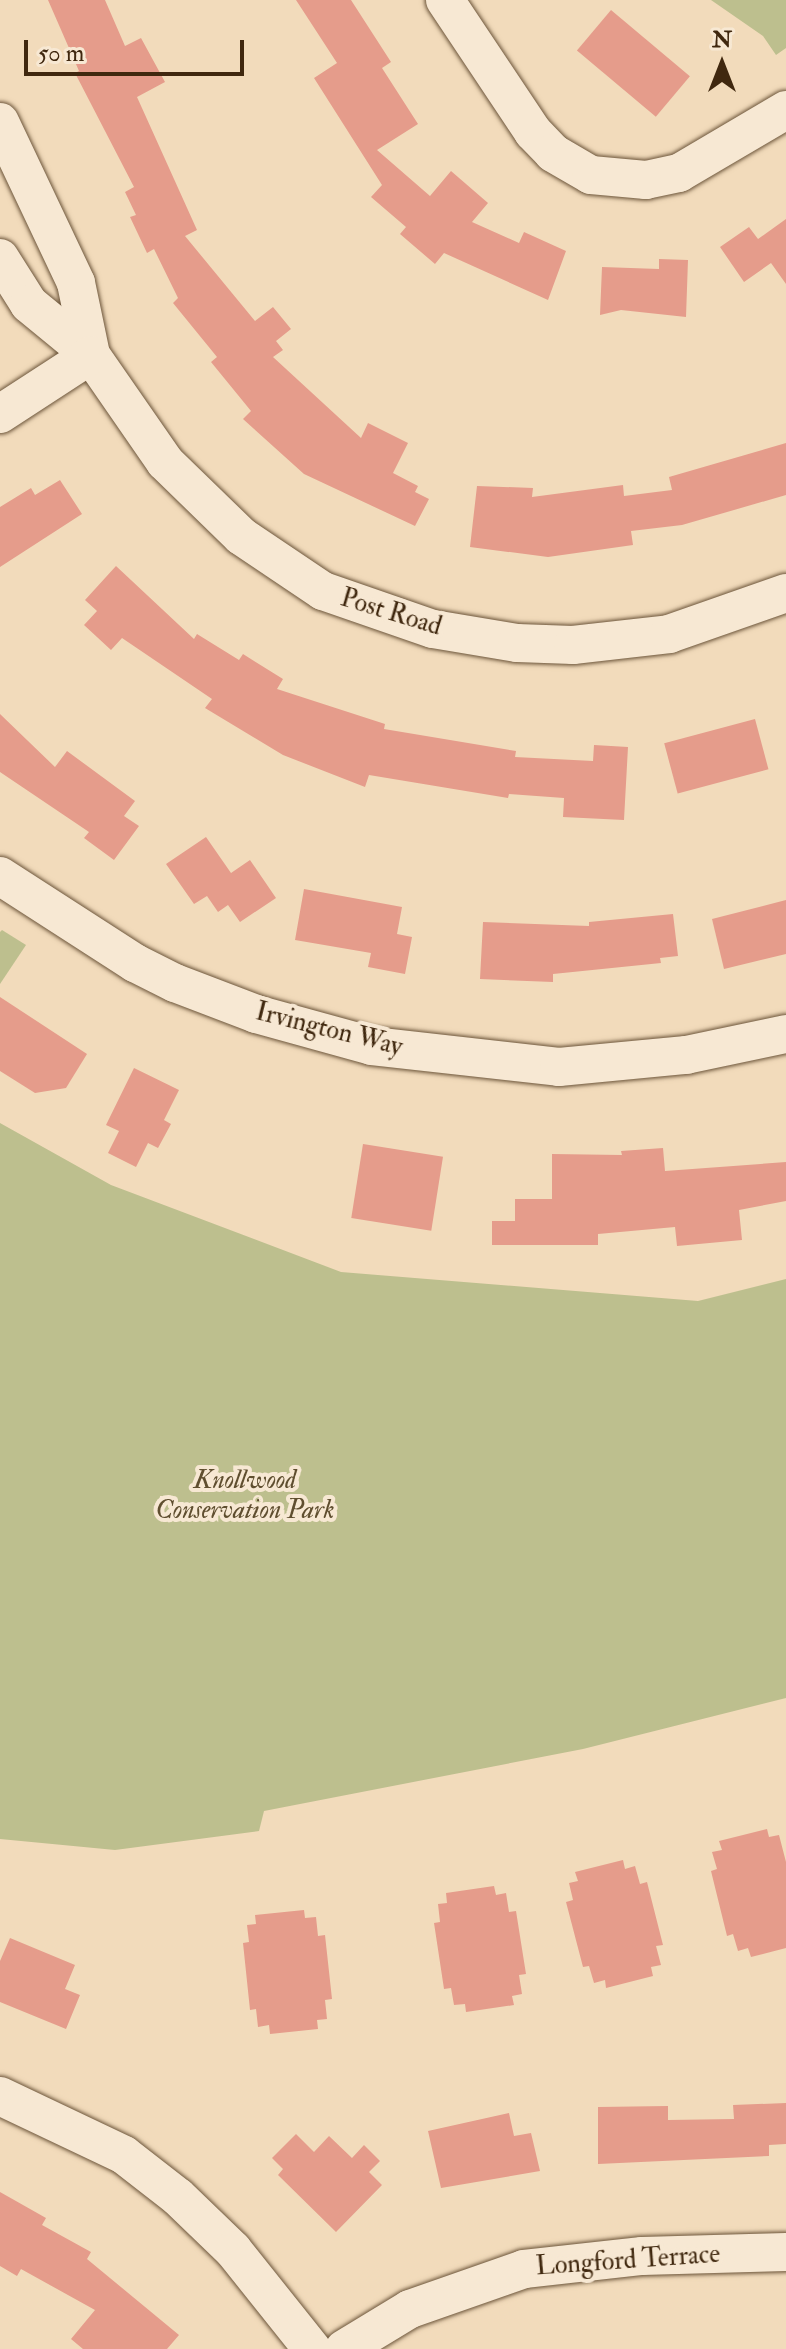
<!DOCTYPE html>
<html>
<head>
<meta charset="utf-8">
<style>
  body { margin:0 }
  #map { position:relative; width:786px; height:2349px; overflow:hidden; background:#f2dbbb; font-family:"IM FELL Double Pica",serif }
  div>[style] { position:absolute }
  .green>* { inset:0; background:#bdbf8e }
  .building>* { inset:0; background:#e59c8b; transform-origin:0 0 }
  .roads { filter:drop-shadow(0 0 2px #6c553a) drop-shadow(0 0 2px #6c553a) }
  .minor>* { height:38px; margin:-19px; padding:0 19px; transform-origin:19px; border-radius:19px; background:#f7e8d3 }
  span { translate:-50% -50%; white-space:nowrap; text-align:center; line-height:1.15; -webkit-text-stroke:8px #f7e8d3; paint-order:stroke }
  .street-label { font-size:26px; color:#40280f }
  .park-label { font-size:26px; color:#5f4e2f; font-style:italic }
  .north { position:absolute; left:682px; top:24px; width:80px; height:80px; -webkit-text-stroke:6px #f7e8d3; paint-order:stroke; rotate:0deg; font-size:22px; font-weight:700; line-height:32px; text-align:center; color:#40280f }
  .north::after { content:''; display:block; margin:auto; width:28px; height:36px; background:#40280f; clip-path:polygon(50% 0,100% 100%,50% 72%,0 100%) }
  .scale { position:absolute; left:24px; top:40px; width:220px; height:36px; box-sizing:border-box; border:4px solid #40280f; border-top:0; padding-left:10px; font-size:24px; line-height:28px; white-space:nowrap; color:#40280f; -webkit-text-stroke:6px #f7e8d3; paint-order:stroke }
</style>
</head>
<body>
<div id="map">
  <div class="green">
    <i style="clip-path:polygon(711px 0,786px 0,786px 48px,776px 55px,763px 36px)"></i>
    <i style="clip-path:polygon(2px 930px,26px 945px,0 984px,0 932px)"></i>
    <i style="clip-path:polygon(0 1123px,111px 1185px,341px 1272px,698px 1301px,786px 1279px,786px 1698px,583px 1749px,264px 1811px,259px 1831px,115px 1850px,0 1839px)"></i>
  </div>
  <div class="building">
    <i style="clip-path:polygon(48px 0,105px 0,125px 46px,141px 38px,165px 82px,137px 97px,197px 230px,185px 236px,255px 321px,273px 307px,291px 329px,276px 341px,283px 350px,273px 357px,361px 438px,368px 423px,408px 443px,393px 473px,418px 486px,415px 492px,429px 499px,415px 526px,304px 474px,243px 419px,251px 411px,211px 362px,217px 357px,173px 303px,178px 298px,154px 249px,147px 253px,130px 217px,136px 215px,125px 192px,134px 187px,75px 73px,79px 71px)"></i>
    <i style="clip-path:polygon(296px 0,351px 0,391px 62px,382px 68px,418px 124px,377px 150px,430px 196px,451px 171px,488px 203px,472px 222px,519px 243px,524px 232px,566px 251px,548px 300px,444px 253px,435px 264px,400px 234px,406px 227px,371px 197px,382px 185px,314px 78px,337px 63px)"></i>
    <i style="left:611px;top:10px;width:103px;height:53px;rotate:40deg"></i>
    <i style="clip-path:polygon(786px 219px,786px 284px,771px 263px,744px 282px,720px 247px,749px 227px,758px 239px)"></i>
    <i style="clip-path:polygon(659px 259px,688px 260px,686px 317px,621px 310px,600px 315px,602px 267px,659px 269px)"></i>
    <i style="clip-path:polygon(786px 443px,786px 495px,682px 525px,631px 531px,633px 545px,548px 557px,470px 547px,477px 486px,533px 488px,532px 497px,623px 485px,624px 496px,672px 490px,669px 477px)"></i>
    <i style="clip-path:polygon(60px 480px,82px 514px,0 567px,0 507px,31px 488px,35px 495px)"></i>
    <i style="clip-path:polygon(116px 566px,194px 639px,197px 634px,239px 660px,243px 654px,283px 679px,277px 689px,385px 724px,384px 729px,516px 751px,515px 757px,593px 761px,594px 745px,628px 747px,624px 820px,563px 817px,564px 798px,509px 794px,508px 798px,369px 775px,365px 787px,283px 755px,205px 708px,212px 699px,122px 638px,111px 650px,84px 625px,97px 611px,85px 600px)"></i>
    <i style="clip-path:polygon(0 714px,55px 767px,67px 751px,135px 801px,124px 816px,139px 826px,114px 860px,84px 838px,89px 832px,0 772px)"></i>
    <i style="left:755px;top:719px;width:52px;height:94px;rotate:75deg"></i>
    <i style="clip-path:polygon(206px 837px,231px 873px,250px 860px,276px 898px,240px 922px,228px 905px,218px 912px,207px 896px,194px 904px,166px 864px)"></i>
    <i style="clip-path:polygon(304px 889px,402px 907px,397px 934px,412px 937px,405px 974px,368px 967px,371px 953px,295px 940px)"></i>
    <i style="clip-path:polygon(786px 900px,786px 954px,724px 969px,712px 919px)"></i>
    <i style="clip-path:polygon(673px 914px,678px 956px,660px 958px,661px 963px,553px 974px,553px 982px,480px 979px,483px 922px,589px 926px,589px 922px)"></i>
    <i style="clip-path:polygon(0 997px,87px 1054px,66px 1088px,35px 1093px,0 1071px)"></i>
    <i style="clip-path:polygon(134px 1068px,179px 1090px,164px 1120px,171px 1124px,158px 1148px,148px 1143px,136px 1167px,108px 1153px,119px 1131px,106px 1125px)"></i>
    <i style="left:363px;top:1144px;width:81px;height:75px;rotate:9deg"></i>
    <i style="clip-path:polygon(663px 1148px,665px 1171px,786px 1162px,786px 1201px,739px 1210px,742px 1240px,677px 1246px,675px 1227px,598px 1234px,598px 1245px,492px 1245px,492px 1221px,515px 1221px,515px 1199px,552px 1199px,552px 1154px,622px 1155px,621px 1151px)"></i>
    <i style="clip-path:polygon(767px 1829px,769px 1837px,779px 1835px,786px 1862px,786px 1948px,751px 1957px,748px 1948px,738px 1951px,733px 1934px,727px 1936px,711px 1871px,717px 1869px,712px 1852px,722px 1850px,719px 1841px)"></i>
    <i style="clip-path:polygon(623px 1860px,625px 1869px,635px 1866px,640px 1884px,647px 1882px,663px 1945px,656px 1946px,661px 1965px,651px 1967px,653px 1976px,606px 1988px,605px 1980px,594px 1983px,589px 1966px,583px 1967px,566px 1902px,573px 1900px,569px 1883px,578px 1881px,575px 1872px)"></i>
    <i style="clip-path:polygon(494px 1886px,496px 1895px,506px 1893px,509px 1912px,516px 1911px,526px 1974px,519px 1975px,522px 1994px,512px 1996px,514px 2005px,466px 2012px,465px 2004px,454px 2005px,451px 1988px,444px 1989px,434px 1923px,440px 1922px,438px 1904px,447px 1903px,446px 1893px)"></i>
    <i style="clip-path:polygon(304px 1910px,305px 1918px,316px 1917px,318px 1936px,325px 1935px,332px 1999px,325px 2000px,327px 2019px,317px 2020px,318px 2029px,270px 2034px,269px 2025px,258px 2027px,256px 2009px,250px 2010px,243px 1943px,249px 1942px,247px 1925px,256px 1924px,255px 1915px)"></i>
    <i style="clip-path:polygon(10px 1938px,75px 1965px,65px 1989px,80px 1995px,66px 2029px,0 2002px,0 1961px)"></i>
    <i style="clip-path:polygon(786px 2103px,786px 2144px,769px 2145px,769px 2156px,598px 2164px,598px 2107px,668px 2106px,668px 2120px,734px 2119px,733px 2105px)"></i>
    <i style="clip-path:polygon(509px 2113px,514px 2136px,531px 2133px,540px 2171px,441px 2188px,428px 2131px)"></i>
    <i style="clip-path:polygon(296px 2134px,314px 2152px,329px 2136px,352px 2158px,364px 2145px,380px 2161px,369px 2172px,382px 2185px,336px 2232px,278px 2175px,283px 2169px,272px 2158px)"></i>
    <i style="clip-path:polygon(0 2192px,46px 2218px,42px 2225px,91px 2252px,87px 2259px,179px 2335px,167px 2349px,83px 2349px,71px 2339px,95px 2310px,21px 2269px,17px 2276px,0 2266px)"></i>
  </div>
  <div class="roads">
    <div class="minor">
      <i style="left:445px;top:0;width:159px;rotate:56.3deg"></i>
      <i style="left:533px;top:132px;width:29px;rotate:46deg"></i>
      <i style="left:553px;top:153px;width:44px;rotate:30.1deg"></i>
      <i style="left:591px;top:175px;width:55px;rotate:5.2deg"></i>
      <i style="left:646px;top:180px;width:34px;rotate:-12deg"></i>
      <i style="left:679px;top:173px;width:124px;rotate:-30.5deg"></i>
      <i style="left:0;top:122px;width:178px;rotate:64.7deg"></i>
      <i style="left:76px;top:283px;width:74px;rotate:78.2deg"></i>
      <i style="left:0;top:258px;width:54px;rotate:57.8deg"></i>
      <i style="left:29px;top:304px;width:80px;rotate:39.4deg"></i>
      <i style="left:91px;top:355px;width:130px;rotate:55.3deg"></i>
      <i style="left:165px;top:462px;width:106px;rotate:44.2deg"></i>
      <i style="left:241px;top:536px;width:99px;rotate:33.9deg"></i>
      <i style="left:323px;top:591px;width:116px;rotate:19.1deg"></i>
      <i style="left:433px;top:629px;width:85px;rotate:9.5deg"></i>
      <i style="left:517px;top:643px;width:56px;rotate:2deg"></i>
      <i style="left:573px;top:645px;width:97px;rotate:-6.5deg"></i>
      <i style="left:669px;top:634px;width:124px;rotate:-19.3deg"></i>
      <i style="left:0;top:414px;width:108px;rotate:-33deg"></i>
      <i style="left:0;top:876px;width:161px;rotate:32.8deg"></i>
      <i style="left:135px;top:963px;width:45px;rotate:26.6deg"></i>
      <i style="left:175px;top:983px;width:87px;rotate:20.9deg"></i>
      <i style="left:256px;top:1014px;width:120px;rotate:15.4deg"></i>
      <i style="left:372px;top:1046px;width:188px;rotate:6.4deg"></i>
      <i style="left:559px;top:1067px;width:128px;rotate:-5.4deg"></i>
      <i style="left:686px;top:1055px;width:102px;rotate:-11.9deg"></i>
      <i style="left:0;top:2096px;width:137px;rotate:25.4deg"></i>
      <i style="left:124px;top:2155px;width:68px;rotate:37.9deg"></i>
      <i style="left:178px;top:2197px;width:76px;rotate:43.9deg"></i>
      <i style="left:233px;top:2250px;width:127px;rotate:51.4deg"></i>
      <i style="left:344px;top:2349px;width:77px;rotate:-31.2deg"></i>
      <i style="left:410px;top:2309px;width:121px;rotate:-19.3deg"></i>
      <i style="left:524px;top:2269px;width:119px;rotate:-6.3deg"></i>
      <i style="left:642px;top:2256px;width:144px;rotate:-1.6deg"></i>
    </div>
  </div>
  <div class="street-label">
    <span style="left:391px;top:613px;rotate:17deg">Post Road</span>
    <span style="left:329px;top:1030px;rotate:14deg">Irvington Way</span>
    <span style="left:628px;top:2261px;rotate:-4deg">Longford Terrace</span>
  </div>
  <div class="park-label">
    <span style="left:245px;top:1496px">Knollwood<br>Conservation Park</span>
  </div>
  <div class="north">N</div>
  <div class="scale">50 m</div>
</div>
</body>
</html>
